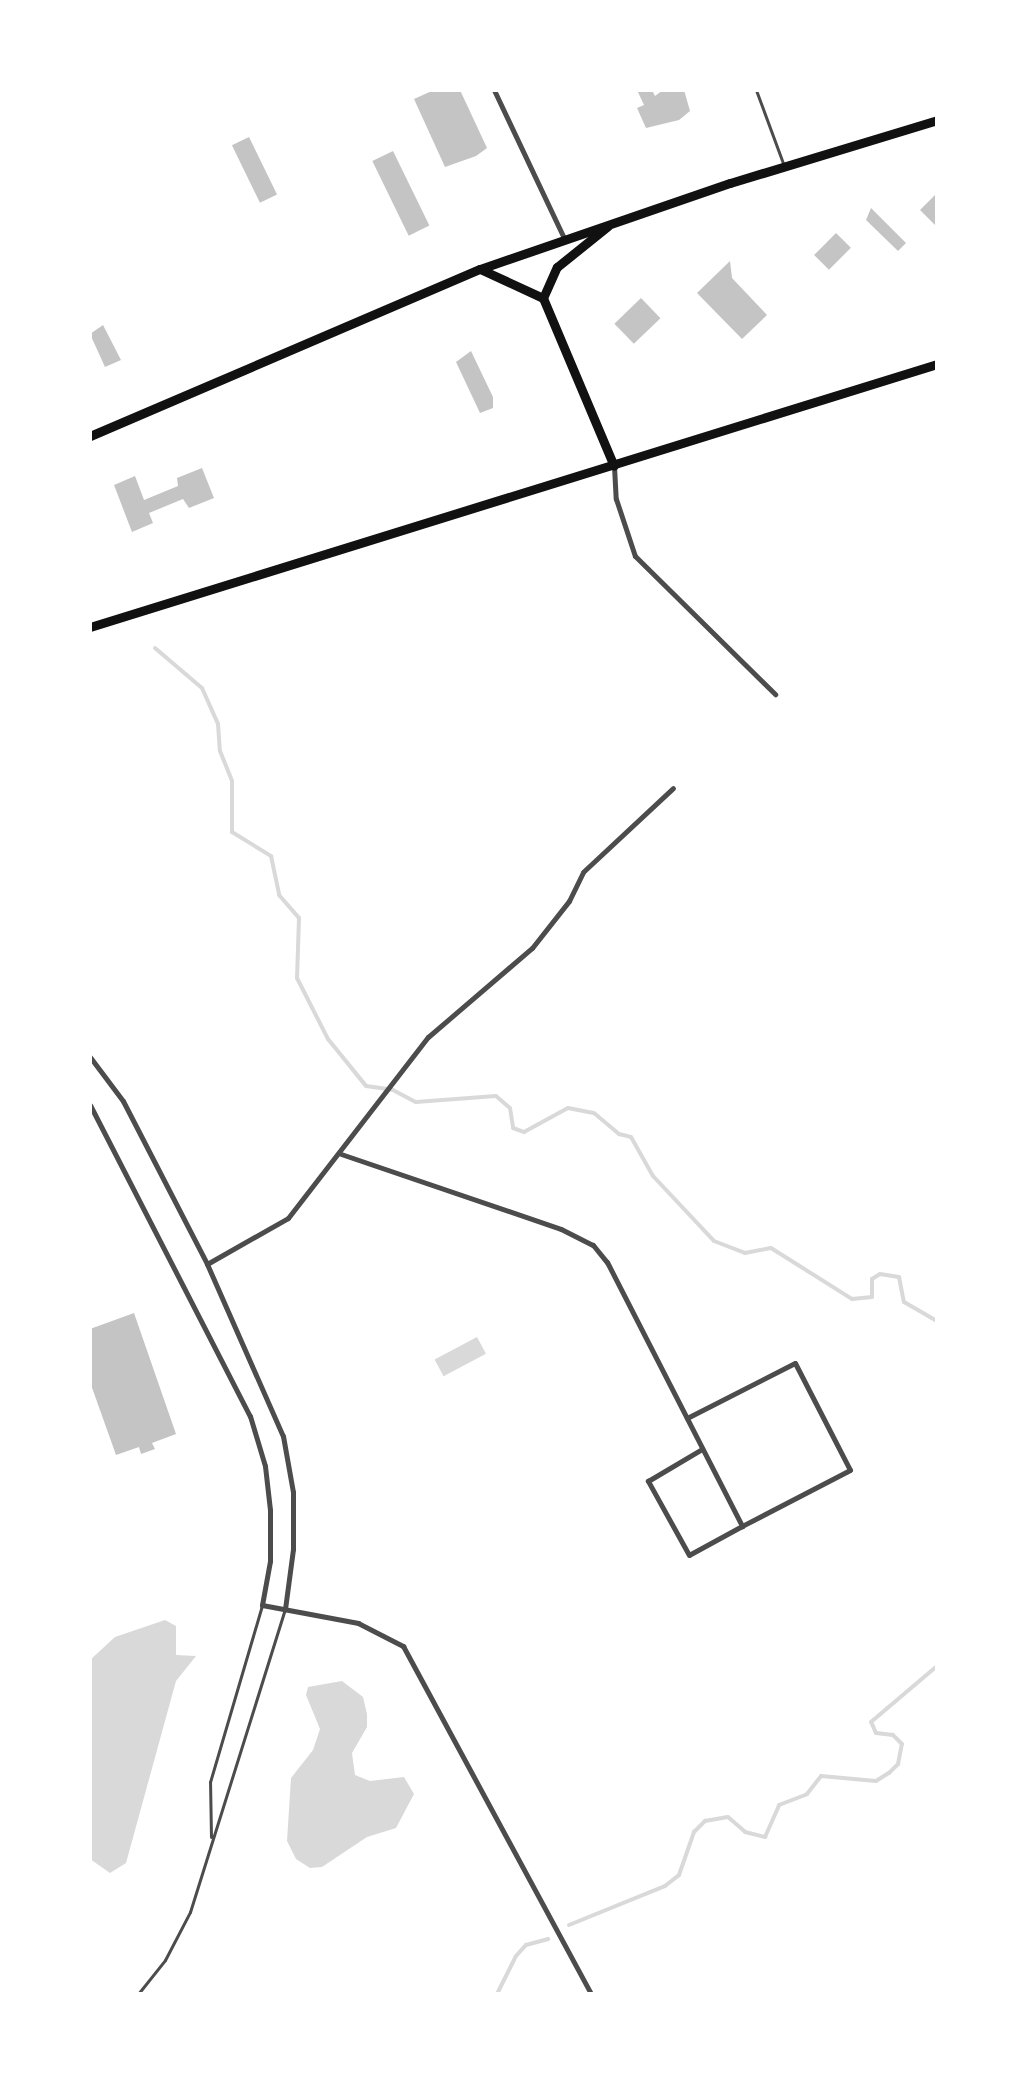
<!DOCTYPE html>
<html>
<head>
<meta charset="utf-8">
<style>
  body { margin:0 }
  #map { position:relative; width:1027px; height:2084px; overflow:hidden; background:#fff; font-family:"Playfair Display",serif }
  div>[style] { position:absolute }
  .water>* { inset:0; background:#d9d9d9; transform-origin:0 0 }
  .stream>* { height:4px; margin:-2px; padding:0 2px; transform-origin:2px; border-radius:2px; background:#d9d9d9 }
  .building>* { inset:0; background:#c4c4c4; transform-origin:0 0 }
  .service>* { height:3px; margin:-1.5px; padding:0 1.5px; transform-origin:1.5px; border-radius:1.5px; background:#4c4c4c }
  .minor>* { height:5px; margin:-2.5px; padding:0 2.5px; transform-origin:2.5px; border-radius:2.5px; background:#4c4c4c }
  .trunk>* { height:9px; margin:-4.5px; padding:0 4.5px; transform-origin:4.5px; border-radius:4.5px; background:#111 }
  span { translate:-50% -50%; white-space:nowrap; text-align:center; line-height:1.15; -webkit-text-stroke:7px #fff; paint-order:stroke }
  .frame { position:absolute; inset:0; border:92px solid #fff; pointer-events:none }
</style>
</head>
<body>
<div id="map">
  <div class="water">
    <i style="left:477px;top:1337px;width:19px;height:48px;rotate:62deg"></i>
    <i style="clip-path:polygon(165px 1620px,176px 1626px,176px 1655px,196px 1656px,176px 1681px,126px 1863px,110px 1873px,90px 1859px,90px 1660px,115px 1637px)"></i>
    <i style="clip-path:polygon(342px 1681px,363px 1697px,367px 1714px,367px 1727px,352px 1753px,355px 1775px,370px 1781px,404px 1777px,414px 1794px,396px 1828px,367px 1837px,322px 1867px,310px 1868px,296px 1859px,287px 1841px,291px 1778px,313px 1750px,320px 1729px,306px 1695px,308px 1687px)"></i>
  </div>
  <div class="stream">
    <i style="left:90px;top:590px;width:1px;rotate:90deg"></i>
    <i style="left:155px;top:648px;width:62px;rotate:40.4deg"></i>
    <i style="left:202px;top:688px;width:39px;rotate:66deg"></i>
    <i style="left:218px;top:724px;width:27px;rotate:86deg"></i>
    <i style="left:220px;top:751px;width:32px;rotate:68deg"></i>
    <i style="left:232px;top:781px;width:51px;rotate:90deg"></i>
    <i style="left:232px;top:832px;width:46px;rotate:31.6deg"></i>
    <i style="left:271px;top:856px;width:40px;rotate:78deg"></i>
    <i style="left:279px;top:895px;width:30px;rotate:49deg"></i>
    <i style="left:299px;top:918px;width:60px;rotate:91.9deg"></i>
    <i style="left:297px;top:978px;width:68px;rotate:63.1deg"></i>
    <i style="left:328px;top:1039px;width:60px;rotate:51deg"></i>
    <i style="left:366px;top:1086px;width:27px;rotate:8deg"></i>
    <i style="left:393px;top:1090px;width:26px;rotate:28deg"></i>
    <i style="left:416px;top:1102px;width:80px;rotate:-4.3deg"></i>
    <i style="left:496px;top:1096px;width:18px;rotate:41deg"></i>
    <i style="left:510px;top:1108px;width:20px;rotate:81deg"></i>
    <i style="left:513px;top:1128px;width:12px;rotate:20deg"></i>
    <i style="left:524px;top:1132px;width:50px;rotate:-28.6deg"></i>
    <i style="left:568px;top:1108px;width:26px;rotate:11deg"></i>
    <i style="left:594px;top:1113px;width:33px;rotate:40deg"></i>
    <i style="left:619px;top:1134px;width:12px;rotate:14deg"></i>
    <i style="left:631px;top:1137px;width:45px;rotate:60.6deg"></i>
    <i style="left:653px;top:1176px;width:89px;rotate:46.8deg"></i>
    <i style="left:714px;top:1241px;width:33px;rotate:21deg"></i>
    <i style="left:745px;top:1253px;width:26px;rotate:-11deg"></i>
    <i style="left:771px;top:1248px;width:96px;rotate:32.2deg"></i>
    <i style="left:852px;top:1299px;width:20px;rotate:-6deg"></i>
    <i style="left:872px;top:1297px;width:18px;rotate:-90deg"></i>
    <i style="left:872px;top:1279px;width:9px;rotate:-32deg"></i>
    <i style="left:880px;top:1274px;width:19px;rotate:9deg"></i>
    <i style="left:899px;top:1277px;width:25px;rotate:79deg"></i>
    <i style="left:904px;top:1302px;width:38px;rotate:30deg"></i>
    <i style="left:569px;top:1925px;width:104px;rotate:-22.1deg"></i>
    <i style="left:665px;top:1886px;width:18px;rotate:-38deg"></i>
    <i style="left:679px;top:1875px;width:46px;rotate:-70.8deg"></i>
    <i style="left:694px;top:1832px;width:16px;rotate:-45deg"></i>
    <i style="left:705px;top:1821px;width:23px;rotate:-10deg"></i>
    <i style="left:728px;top:1817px;width:23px;rotate:41deg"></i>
    <i style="left:745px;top:1832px;width:21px;rotate:14deg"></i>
    <i style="left:765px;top:1837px;width:35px;rotate:-66deg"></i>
    <i style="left:779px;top:1805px;width:30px;rotate:-21deg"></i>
    <i style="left:807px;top:1794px;width:23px;rotate:-52deg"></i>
    <i style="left:821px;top:1776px;width:55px;rotate:5.2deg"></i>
    <i style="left:876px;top:1781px;width:15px;rotate:-32deg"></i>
    <i style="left:889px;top:1773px;width:13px;rotate:-45deg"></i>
    <i style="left:898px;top:1764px;width:20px;rotate:-79deg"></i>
    <i style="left:902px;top:1744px;width:13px;rotate:-135deg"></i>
    <i style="left:893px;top:1735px;width:17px;rotate:-173deg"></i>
    <i style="left:876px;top:1733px;width:12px;rotate:-114deg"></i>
    <i style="left:871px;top:1722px;width:87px;rotate:-40.3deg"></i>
    <i style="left:497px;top:1994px;width:42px;rotate:-63.4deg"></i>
    <i style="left:516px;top:1956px;width:15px;rotate:-48deg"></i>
    <i style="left:526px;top:1945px;width:23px;rotate:-15deg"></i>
  </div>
  <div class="building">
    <i style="clip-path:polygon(434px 90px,460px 90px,487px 148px,476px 156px,445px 167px,414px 99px)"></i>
    <i style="clip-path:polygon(637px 90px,652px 90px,655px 96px,663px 90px,684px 90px,690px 111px,679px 120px,646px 128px,637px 108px,644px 105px)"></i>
    <i style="left:249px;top:137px;width:64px;height:19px;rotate:64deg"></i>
    <i style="left:393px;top:151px;width:83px;height:23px;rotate:64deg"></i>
    <i style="clip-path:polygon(937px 193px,937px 227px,920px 210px)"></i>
    <i style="clip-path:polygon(871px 208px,906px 243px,898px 251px,866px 220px)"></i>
    <i style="left:836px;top:233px;width:21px;height:31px;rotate:45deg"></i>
    <i style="clip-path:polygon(730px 261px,732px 278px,767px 315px,742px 339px,697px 293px)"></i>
    <i style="left:641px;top:298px;width:28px;height:37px;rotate:46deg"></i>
    <i style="clip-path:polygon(103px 325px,121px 360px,105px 367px,90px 334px)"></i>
    <i style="clip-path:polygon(471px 351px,493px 397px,493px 408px,480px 413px,456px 362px)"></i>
    <i style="clip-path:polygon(202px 468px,214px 498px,189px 508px,183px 499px,149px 513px,153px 523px,132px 532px,114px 485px,135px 476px,144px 500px,178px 486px,177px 478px)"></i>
    <i style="clip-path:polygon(134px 1313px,176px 1434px,152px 1443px,155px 1449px,141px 1454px,139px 1447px,116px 1455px,90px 1382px,90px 1329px)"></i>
  </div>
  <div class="service">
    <i style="left:756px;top:90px;width:78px;rotate:69.7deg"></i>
    <i style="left:211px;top:1837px;width:55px;rotate:-91deg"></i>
    <i style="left:210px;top:1782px;width:184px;rotate:-73.6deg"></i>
    <i style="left:138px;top:1994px;width:43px;rotate:-51.5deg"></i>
    <i style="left:165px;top:1960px;width:54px;rotate:-62.5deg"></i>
    <i style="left:190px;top:1912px;width:318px;rotate:-72.6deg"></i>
  </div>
  <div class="minor">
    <i style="left:494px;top:90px;width:164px;rotate:64.7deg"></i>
    <i style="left:614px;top:466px;width:33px;rotate:87deg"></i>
    <i style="left:616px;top:499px;width:60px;rotate:71.6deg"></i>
    <i style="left:635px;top:556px;width:197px;rotate:44.6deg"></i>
    <i style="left:90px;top:1057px;width:55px;rotate:53.1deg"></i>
    <i style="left:123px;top:1101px;width:183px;rotate:62.7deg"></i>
    <i style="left:207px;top:1264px;width:188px;rotate:66.2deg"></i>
    <i style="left:283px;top:1436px;width:57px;rotate:79.9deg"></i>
    <i style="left:293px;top:1492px;width:57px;rotate:90deg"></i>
    <i style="left:293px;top:1549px;width:61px;rotate:97.6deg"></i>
    <i style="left:90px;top:1105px;width:350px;rotate:62.8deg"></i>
    <i style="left:250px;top:1416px;width:52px;rotate:73.3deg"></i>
    <i style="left:265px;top:1466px;width:44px;rotate:83.5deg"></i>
    <i style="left:270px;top:1510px;width:51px;rotate:90deg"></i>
    <i style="left:270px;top:1561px;width:45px;rotate:100.3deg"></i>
    <i style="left:262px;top:1605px;width:98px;rotate:10.6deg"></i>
    <i style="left:358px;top:1623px;width:51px;rotate:27.1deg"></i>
    <i style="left:403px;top:1646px;width:396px;rotate:61.6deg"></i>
    <i style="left:341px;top:1154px;width:232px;rotate:18.8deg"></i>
    <i style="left:561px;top:1229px;width:36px;rotate:27deg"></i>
    <i style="left:593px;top:1245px;width:22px;rotate:51deg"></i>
    <i style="left:607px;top:1262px;width:297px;rotate:62.9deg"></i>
    <i style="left:742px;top:1526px;width:60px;rotate:151.3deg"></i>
    <i style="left:689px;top:1555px;width:85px;rotate:-119deg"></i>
    <i style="left:648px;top:1481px;width:63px;rotate:-30.7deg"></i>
    <i style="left:207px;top:1264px;width:93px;rotate:-29.6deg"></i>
    <i style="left:288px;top:1218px;width:229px;rotate:-52.3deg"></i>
    <i style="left:428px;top:1037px;width:137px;rotate:-40.6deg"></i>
    <i style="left:532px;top:948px;width:60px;rotate:-51.8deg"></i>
    <i style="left:569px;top:901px;width:32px;rotate:-64deg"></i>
    <i style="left:583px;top:872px;width:123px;rotate:-43deg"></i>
    <i style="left:687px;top:1418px;width:121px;rotate:-27deg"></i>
    <i style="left:795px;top:1363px;width:120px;rotate:62.8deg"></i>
    <i style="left:850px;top:1470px;width:122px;rotate:152.6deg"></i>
  </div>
  <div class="trunk">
    <i style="left:480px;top:269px;width:69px;rotate:24.7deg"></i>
    <i style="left:543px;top:298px;width:182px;rotate:67.1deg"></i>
    <i style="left:543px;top:298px;width:34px;rotate:-66deg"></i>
    <i style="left:557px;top:267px;width:65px;rotate:-38.8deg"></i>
    <i style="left:90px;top:436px;width:424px;rotate:-23.2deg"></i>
    <i style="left:480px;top:269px;width:264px;rotate:-19deg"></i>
    <i style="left:730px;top:183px;width:216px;rotate:-16.9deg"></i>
    <i style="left:90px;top:627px;width:887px;rotate:-17.25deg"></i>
  </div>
  <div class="frame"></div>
</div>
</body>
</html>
